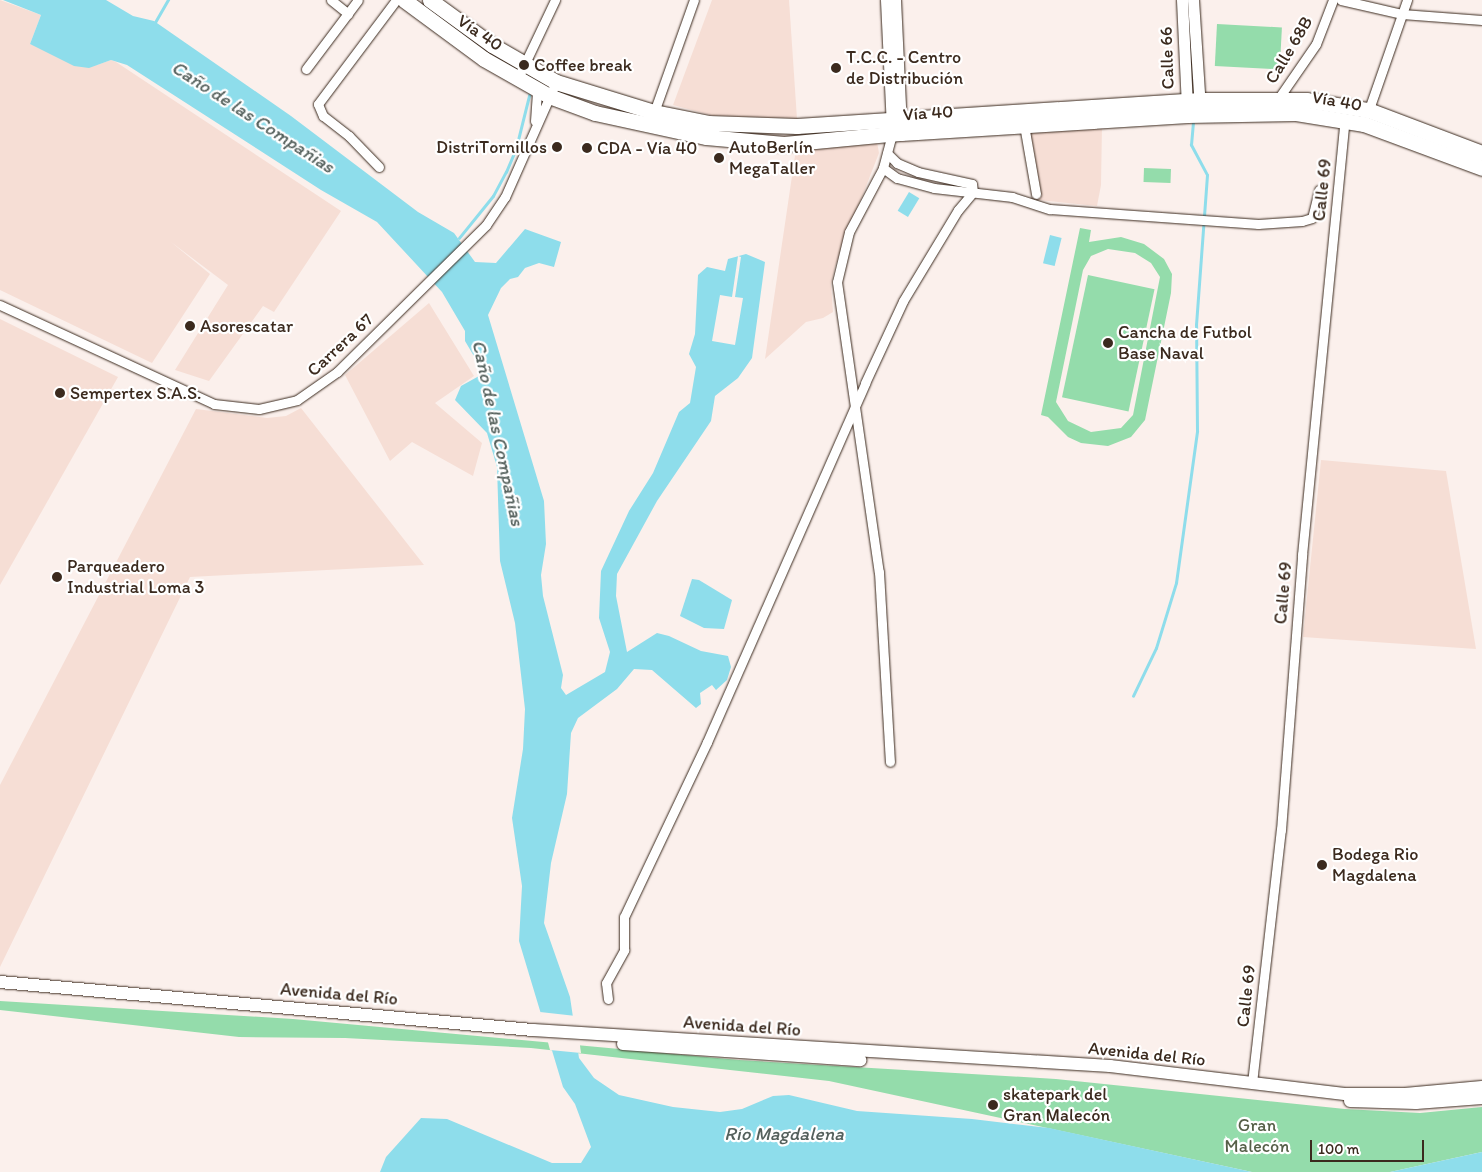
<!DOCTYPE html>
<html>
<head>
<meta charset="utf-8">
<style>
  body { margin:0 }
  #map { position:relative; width:1482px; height:1172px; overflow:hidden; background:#fbf0ec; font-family:Itim,sans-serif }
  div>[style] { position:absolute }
  .built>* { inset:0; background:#f6ded5 }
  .green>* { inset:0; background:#94dcab; transform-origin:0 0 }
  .water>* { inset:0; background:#8eddeb; transform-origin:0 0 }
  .pier>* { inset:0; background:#fbf0ec }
  .stream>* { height:2.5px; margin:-1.25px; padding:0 1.25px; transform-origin:1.25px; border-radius:1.25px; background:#8eddeb }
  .roads { filter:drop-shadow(0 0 1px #3b2a1e) drop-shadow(0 0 1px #3b2a1e) }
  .minor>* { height:9px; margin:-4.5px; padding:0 4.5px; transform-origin:4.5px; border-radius:4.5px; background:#fff }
  .tertiary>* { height:11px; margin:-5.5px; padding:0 5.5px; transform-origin:5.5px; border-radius:5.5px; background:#fff }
  .secondary>* { height:12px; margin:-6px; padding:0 6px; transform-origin:6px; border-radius:6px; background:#fff }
  .trunk>* { height:15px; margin:-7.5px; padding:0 7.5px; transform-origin:7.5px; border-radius:7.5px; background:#fff }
  .dots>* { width:14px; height:14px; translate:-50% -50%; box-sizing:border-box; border:2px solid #fff; border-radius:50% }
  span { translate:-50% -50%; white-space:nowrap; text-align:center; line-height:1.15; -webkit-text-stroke:4.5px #fff; paint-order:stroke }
  .street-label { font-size:18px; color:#3b2a1e }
  .poi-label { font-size:18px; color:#3b2a1e }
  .left { translate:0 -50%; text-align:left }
  .right { translate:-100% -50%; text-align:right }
  .park-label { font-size:18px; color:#565f48 }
  .water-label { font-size:19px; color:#54605c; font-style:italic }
  .scale { position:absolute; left:1310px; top:1140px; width:114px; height:22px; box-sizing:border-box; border:2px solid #3b2a1e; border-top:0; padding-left:6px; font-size:15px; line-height:18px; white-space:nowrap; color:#3b2a1e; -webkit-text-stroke:4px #fff; paint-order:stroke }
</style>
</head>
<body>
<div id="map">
  <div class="built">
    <i style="clip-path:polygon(0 0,41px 15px,30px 44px,97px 65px,111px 60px,116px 62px,341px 211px,274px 312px,263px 306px,209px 381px,175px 370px,228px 285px,171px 242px,210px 274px,152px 363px,0 290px)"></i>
    <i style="clip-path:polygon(712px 0,789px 0,797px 119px,714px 116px,673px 105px)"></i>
    <i style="clip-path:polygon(1102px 126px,1101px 185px,1097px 206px,1039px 200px,1029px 132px)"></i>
    <i style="clip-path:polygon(877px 142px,879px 153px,835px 266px,831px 285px,833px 312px,823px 318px,806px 322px,765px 359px,796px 149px)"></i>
    <i style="clip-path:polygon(429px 303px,474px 376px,435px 403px,482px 443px,473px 476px,412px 442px,390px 461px,345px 375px)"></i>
    <i style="clip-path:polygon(0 319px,118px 377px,0 585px)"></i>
    <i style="clip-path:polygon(301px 408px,424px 565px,190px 577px,0 967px,0 785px,196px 409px,267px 418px,286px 416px)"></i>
    <i style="clip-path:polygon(1321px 460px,1446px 471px,1476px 649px,1303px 637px)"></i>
  </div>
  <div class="green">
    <i style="left:1217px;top:24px;width:65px;height:42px;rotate:3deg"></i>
    <i style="left:1144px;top:168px;width:27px;height:14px;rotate:2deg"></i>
    <i style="clip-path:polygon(evenodd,1080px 228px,1091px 230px,1089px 242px,1121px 237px,1144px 244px,1164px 259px,1172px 274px,1171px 293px,1145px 420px,1131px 437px,1108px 446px,1081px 443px,1068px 437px,1048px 417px,1041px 415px,1080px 228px,1108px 249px,1135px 253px,1151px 263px,1160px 277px,1133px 415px,1121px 428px,1091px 432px,1068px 421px,1056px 402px,1083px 270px,1091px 256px,1108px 249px)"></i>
    <i style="left:1088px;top:275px;width:68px;height:125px;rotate:12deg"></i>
    <i style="clip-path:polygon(0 1001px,293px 1019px,739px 1060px,1056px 1079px,1345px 1109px,1420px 1113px,1482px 1107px,1482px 1152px,1390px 1172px,1252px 1172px,829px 1081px,531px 1048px,345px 1038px,239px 1037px,0 1010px)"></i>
  </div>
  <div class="water">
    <i style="clip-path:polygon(3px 0,106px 0,133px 16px,154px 21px,291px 116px,418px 212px,454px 233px,475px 262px,496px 263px,525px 229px,561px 242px,554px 267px,539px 263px,525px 268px,518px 277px,510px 279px,501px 288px,488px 315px,544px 501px,546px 544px,541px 575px,543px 596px,563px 675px,561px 688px,566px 695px,605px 672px,610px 652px,599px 618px,601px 571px,629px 511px,653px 473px,679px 412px,690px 403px,696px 367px,689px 354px,695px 334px,698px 275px,707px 267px,725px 271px,728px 259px,746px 254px,765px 262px,752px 358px,738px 378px,715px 396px,711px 421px,657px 501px,617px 574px,616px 596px,627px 652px,657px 633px,669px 636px,701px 651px,728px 656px,731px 667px,727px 680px,716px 690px,712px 685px,700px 693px,701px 704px,696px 708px,652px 670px,634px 669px,617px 689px,578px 718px,571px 733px,567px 794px,551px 863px,544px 923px,570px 997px,579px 1058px,594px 1078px,619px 1095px,673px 1107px,720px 1112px,742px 1109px,773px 1096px,789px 1095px,857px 1111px,972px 1119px,1049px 1128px,1252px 1172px,380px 1172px,386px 1157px,421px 1118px,447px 1119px,552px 1163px,581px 1163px,591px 1147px,575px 1104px,563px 1087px,519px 941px,522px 886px,512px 818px,523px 749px,525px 709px,515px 623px,500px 561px,497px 467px,487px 433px,455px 400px,461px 386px,479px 376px,478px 363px,465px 341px,465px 331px,442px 292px,377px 222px,321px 190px,127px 65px,111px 60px,89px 68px,74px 66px,30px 44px,41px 15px)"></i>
    <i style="left:909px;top:192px;width:12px;height:22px;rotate:31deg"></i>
    <i style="left:1050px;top:235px;width:12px;height:29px;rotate:14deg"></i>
    <i style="clip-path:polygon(692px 579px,699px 580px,732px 600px,724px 629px,704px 628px,680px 616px)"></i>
    <i style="clip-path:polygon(1482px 1152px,1482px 1172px,1390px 1172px)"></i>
  </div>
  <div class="pier">
    <i style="clip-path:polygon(738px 256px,741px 257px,735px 297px,743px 298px,735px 345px,712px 341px,720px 295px,732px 297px)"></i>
    <i style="clip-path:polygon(540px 1012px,576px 1016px,581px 1053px,550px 1050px)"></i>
  </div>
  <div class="stream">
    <i style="left:154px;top:24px;width:28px;rotate:-60deg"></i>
    <i style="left:459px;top:238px;width:54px;rotate:-51deg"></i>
    <i style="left:493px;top:196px;width:27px;rotate:-62deg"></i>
    <i style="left:506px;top:172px;width:26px;rotate:-67deg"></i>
    <i style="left:516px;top:148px;width:54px;rotate:-76deg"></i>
    <i style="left:1133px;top:696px;width:53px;rotate:-64.4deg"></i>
    <i style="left:1156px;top:648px;width:68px;rotate:-72.9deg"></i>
    <i style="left:1176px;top:583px;width:153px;rotate:-82.1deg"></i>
    <i style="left:1197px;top:431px;width:106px;rotate:-90.5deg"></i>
    <i style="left:1196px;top:325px;width:150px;rotate:-85.8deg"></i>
    <i style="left:1207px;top:175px;width:34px;rotate:-118deg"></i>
    <i style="left:1191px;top:145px;width:24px;rotate:-85deg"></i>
  </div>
  <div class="roads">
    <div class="minor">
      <i style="left:331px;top:0;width:22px;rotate:39deg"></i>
      <i style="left:1341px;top:0;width:63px;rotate:12.9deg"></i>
      <i style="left:1402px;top:14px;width:80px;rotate:4.3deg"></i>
      <i style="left:306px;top:69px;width:86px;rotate:-53deg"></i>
      <i style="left:517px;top:80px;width:89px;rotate:-64.6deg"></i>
      <i style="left:1276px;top:102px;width:70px;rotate:-55.4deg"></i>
      <i style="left:1316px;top:44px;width:47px;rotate:-68.9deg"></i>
      <i style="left:1368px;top:112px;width:119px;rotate:-70.8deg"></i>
      <i style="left:653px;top:115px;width:122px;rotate:-70.4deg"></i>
      <i style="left:535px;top:121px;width:31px;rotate:-86deg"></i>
      <i style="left:1024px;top:125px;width:70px;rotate:80.1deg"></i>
      <i style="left:892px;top:134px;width:35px;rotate:105deg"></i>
      <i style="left:883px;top:168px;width:17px;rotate:36deg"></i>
      <i style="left:897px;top:178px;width:38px;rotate:15deg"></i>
      <i style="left:934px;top:188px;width:79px;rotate:6.6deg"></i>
      <i style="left:1012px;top:197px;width:40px;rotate:18deg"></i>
      <i style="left:1050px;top:209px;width:209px;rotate:4.1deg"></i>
      <i style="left:1258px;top:224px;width:44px;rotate:-3.9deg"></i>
      <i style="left:1302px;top:221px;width:10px;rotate:-17deg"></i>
      <i style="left:1312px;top:218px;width:29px;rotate:-76deg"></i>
      <i style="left:379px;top:167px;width:43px;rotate:-134.1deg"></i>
      <i style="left:349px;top:136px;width:33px;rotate:-142deg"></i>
      <i style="left:323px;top:116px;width:13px;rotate:-113deg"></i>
      <i style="left:318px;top:104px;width:130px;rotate:-53.1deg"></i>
      <i style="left:883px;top:168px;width:72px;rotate:118deg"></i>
      <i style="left:849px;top:232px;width:51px;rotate:103.5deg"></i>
      <i style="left:837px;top:282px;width:293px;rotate:81.8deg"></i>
      <i style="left:879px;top:572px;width:190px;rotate:86.7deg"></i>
      <i style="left:0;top:305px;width:236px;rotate:24.8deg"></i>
      <i style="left:214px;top:404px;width:45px;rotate:6.3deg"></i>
      <i style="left:259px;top:409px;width:39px;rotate:-13deg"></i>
      <i style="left:297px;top:400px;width:49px;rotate:-35deg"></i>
      <i style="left:337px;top:372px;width:209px;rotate:-44.6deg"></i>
      <i style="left:486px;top:225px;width:34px;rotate:-56deg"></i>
      <i style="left:505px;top:197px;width:126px;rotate:-66.1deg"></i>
      <i style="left:608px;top:999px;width:16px;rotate:-97deg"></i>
      <i style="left:606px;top:983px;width:38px;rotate:-61deg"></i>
      <i style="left:624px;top:950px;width:33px;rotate:-90deg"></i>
      <i style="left:624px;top:917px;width:194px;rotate:-64.6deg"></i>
      <i style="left:707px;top:742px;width:392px;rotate:-66.2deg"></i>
      <i style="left:865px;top:383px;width:90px;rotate:-65.1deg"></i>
      <i style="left:903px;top:301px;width:106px;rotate:-58.9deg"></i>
      <i style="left:958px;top:210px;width:23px;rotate:-50deg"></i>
      <i style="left:973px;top:192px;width:8px;rotate:-97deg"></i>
      <i style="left:972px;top:184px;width:55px;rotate:-167.5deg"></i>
      <i style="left:918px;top:172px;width:23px;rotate:-157deg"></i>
      <i style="left:897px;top:163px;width:14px;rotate:-135deg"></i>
      <i style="left:1252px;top:1083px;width:255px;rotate:-83.5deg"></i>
      <i style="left:1281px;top:830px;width:276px;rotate:-85.6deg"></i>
      <i style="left:1302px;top:555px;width:438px;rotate:-84.4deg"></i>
    </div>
    <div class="tertiary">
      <i style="left:886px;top:0;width:127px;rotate:87.3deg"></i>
      <i style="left:895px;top:0;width:126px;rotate:87.3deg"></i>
      <i style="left:1182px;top:0;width:108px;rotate:87.3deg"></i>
      <i style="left:1193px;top:0;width:108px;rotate:86.3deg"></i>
    </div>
    <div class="secondary">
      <i style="left:0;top:982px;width:535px;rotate:5.15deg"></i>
      <i style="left:533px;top:1030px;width:578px;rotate:3.57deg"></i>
      <i style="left:1110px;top:1066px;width:238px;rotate:6.8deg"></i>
      <i style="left:1346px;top:1094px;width:59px"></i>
      <i style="left:1405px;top:1094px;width:77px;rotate:-5.2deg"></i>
      <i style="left:623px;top:1044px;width:238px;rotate:3.9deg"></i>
      <i style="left:1350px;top:1101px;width:66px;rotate:1.7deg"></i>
      <i style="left:1416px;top:1103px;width:66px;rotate:-4.3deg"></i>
    </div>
    <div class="trunk">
      <i style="left:404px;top:0;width:99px;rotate:36.4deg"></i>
      <i style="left:484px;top:59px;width:75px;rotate:29.6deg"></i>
      <i style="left:549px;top:96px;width:49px;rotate:20.3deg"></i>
      <i style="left:595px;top:113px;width:114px;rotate:12.2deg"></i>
      <i style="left:706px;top:137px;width:78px;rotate:5.1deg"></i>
      <i style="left:784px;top:144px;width:118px;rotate:-5.4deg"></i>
      <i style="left:901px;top:133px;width:287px;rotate:-3.6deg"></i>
      <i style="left:1187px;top:115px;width:109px;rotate:-1.1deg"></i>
      <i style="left:1296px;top:113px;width:69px;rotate:9.2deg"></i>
      <i style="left:1364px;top:124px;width:126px;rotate:20.4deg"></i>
      <i style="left:430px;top:0;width:77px;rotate:36deg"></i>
      <i style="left:492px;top:45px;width:74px;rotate:30deg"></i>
      <i style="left:556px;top:82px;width:102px;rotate:17deg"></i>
      <i style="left:654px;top:112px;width:55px;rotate:11.5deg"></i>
      <i style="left:708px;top:123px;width:89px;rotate:1.9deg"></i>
      <i style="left:797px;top:126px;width:404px;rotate:-3.7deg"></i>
      <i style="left:1200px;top:100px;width:106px"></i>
      <i style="left:1306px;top:100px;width:63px;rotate:9.2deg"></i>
      <i style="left:1368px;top:110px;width:122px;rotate:20.7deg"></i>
    </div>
  </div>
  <div class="dots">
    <i style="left:524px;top:65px;background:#3b2a1e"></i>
    <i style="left:836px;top:68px;background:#3b2a1e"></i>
    <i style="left:557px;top:147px;background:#3b2a1e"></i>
    <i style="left:587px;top:148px;background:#3b2a1e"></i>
    <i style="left:719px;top:158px;background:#3b2a1e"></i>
    <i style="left:190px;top:326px;background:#3b2a1e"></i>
    <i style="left:1108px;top:343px;background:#3b2a1e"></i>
    <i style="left:60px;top:393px;background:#3b2a1e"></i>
    <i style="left:57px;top:577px;background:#3b2a1e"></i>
    <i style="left:1322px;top:865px;background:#3b2a1e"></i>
    <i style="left:993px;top:1105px;background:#3b2a1e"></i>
  </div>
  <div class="street-label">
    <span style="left:480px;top:33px;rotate:34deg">Vía 40</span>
    <span style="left:1289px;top:50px;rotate:-59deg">Calle 68B</span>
    <span style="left:1167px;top:58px;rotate:-92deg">Calle 66</span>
    <span style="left:1337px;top:101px;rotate:10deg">Vía 40</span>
    <span style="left:928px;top:113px;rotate:-4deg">Vía 40</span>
    <span style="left:1322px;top:190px;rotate:-84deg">Calle 69</span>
    <span style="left:340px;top:345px;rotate:-43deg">Carrera 67</span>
    <span style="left:1283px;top:593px;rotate:-85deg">Calle 69</span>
    <span style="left:339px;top:994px;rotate:5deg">Avenida del Río</span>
    <span style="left:1246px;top:996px;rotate:-84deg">Calle 69</span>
    <span style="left:742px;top:1026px;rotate:4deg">Avenida del Río</span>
    <span style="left:1147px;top:1054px;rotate:6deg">Avenida del Río</span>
  </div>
  <div class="poi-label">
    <span class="left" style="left:846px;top:68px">T.C.C. - Centro<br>de Distribución</span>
    <span class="left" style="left:534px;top:65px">Coffee break</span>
    <span class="right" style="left:547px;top:147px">DistriTornillos</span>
    <span class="left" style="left:597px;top:148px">CDA - Vía 40</span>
    <span class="left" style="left:729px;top:158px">AutoBerlín<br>MegaTaller</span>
    <span class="left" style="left:200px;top:326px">Asorescatar</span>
    <span class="left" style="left:1118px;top:343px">Cancha de Futbol<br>Base Naval</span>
    <span class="left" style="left:70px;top:393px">Sempertex S.A.S.</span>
    <span class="left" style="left:67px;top:577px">Parqueadero<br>Industrial Loma 3</span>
    <span class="left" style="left:1332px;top:865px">Bodega Rio<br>Magdalena</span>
    <span class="left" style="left:1003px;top:1105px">skatepark del<br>Gran Malecón</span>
  </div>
  <div class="park-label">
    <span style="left:1257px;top:1136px">Gran<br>Malecón</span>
  </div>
  <div class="water-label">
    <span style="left:253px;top:117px;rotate:33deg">Caño de las Compañias</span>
    <span style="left:498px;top:433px;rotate:78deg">Caño de las Compañias</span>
    <span style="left:784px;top:1134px">Río Magdalena</span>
  </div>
  <div class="scale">100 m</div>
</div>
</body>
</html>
